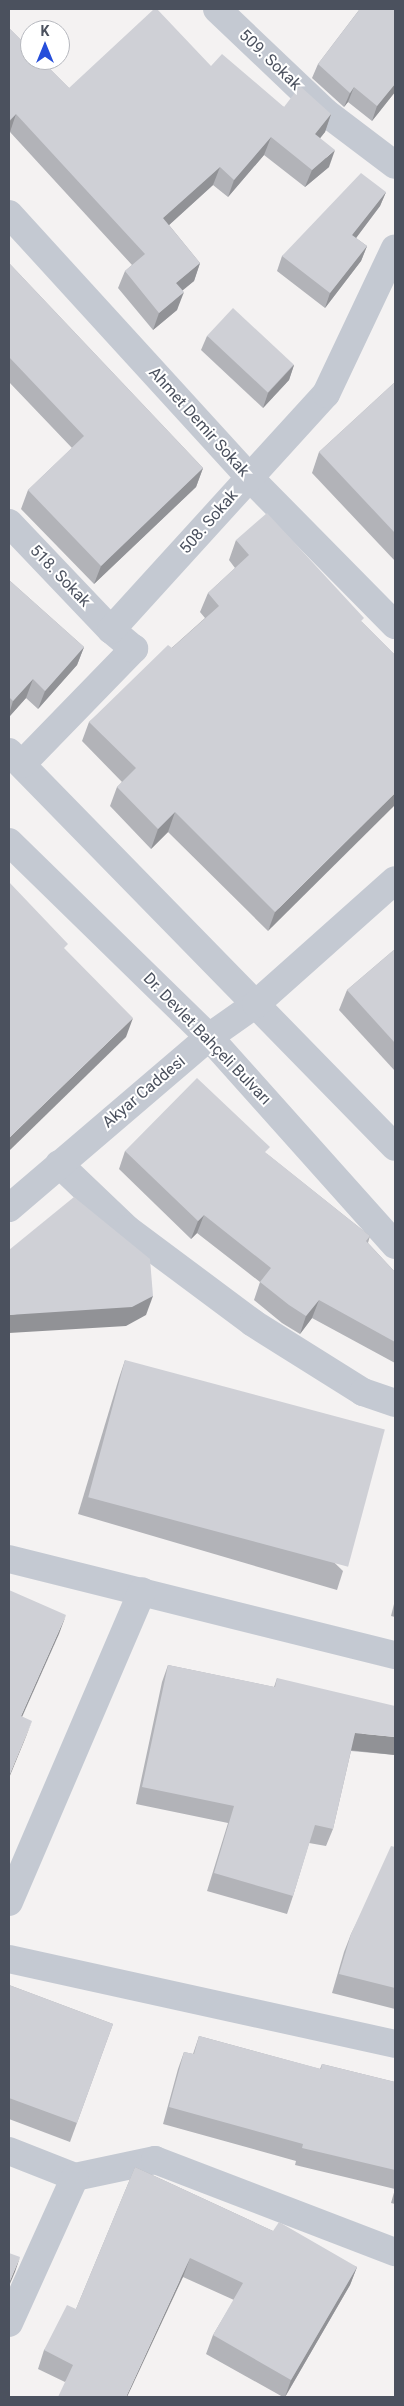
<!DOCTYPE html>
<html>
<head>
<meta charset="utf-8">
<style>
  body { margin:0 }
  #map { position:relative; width:404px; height:2406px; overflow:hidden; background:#f4f2f2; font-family:Roboto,sans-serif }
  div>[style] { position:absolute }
  .street>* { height:28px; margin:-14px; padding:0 14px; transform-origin:14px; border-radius:14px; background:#c4c9d2 }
  .wall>* { inset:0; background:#b2b3b8 }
  .shaded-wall>* { inset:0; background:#919296 }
  .building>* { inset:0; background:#cfd0d6; transform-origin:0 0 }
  span { translate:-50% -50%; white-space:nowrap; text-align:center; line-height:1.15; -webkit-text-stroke:4px #fff; paint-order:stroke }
  .street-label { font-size:16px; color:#4b515e }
  .frame { position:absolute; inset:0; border:10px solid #4b515e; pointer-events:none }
  .north { position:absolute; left:20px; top:20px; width:50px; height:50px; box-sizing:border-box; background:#fff; border:1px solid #b7b9bf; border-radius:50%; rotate:0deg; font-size:14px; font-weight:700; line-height:20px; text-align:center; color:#4b515e }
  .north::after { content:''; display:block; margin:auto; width:18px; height:22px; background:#264eda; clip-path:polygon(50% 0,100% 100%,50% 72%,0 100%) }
</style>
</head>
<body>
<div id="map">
  <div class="street">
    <i style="left:217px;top:9px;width:149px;rotate:43.6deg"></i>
    <i style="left:325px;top:112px;width:88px;rotate:37.1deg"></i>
    <i style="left:9px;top:214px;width:356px;rotate:47.6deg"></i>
    <i style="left:249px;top:477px;width:208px;rotate:45.4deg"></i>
    <i style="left:9px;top:523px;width:148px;rotate:46.4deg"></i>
    <i style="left:9px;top:752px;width:552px;rotate:45.66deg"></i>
    <i style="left:22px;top:764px;width:161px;rotate:-45.8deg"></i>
    <i style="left:134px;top:649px;width:30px;rotate:-140deg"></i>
    <i style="left:111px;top:630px;width:319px;rotate:-47.7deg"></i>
    <i style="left:326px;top:394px;width:161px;rotate:-64.7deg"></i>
    <i style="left:9px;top:842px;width:279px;rotate:44.3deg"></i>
    <i style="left:209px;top:1037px;width:279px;rotate:48.2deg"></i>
    <i style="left:59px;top:1164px;width:94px;rotate:43.7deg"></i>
    <i style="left:127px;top:1229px;width:157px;rotate:36.7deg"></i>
    <i style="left:253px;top:1323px;width:130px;rotate:32.1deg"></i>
    <i style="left:363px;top:1392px;width:34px;rotate:19deg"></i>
    <i style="left:9px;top:1208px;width:263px;rotate:-40.5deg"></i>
    <i style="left:209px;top:1037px;width:57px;rotate:-35.1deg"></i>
    <i style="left:256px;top:1004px;width:186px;rotate:-41.7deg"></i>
    <i style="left:9px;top:1559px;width:398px;rotate:14deg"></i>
    <i style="left:9px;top:1902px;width:338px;rotate:-66.8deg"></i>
    <i style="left:9px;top:1959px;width:395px;rotate:12.4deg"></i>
    <i style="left:9px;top:2151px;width:71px;rotate:21.5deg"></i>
    <i style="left:75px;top:2177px;width:82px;rotate:-12deg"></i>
    <i style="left:155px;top:2160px;width:257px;rotate:21deg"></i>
    <i style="left:9px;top:2323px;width:160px;rotate:-65.7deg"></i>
  </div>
  <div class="wall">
    <i style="clip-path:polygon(357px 9px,395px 9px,395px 92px,372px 121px,348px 102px,344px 107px,312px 78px,318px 64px,359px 10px)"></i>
    <i style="clip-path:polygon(9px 28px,69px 88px,211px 66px,284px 107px,331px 114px,325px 132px,320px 138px,329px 167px,305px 187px,264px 155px,228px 197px,213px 185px,169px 225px,200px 263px,194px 281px,182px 290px,177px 310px,153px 330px,118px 288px,125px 271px,132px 265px,10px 132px,9px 133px)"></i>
    <i style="clip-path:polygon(386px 192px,380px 206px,356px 238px,367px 246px,361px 261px,325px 308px,277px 271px,282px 256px)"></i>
    <i style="clip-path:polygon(9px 263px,203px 468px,196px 487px,94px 584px,21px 509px,28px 490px,72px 448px,9px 382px)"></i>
    <i style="clip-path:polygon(207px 336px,294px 365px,289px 380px,263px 408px,201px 350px)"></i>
    <i style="clip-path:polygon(395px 382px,395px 561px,312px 473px,319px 452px)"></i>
    <i style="clip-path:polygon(236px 540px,362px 622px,395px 655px,268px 931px,168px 832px,151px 849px,110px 806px,117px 787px,122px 782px,82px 741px,89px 722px,205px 618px,200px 612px,208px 593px,235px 568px,229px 560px)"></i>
    <i style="clip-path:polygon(9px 580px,84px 647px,77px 665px,38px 709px,26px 698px,9px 717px)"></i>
    <i style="clip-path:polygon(395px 949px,395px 1071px,339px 1010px,347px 990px)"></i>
    <i style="clip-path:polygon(125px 1151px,267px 1154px,370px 1236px,368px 1243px,395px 1272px,395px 1363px,312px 1318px,300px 1334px,282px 1323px,254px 1300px,260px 1282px,197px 1233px,191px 1239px,119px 1169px)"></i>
    <i style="clip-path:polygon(125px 1360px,343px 1571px,337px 1590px,78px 1514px,119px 1378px)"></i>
    <i style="clip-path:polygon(395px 1600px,395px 1617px,391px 1616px)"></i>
    <i style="clip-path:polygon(168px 1665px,274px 1687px,277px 1678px,395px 1755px,351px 1751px,333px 1829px,326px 1846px,309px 1843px,293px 1896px,287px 1914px,207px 1891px,228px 1823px,136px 1804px,162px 1682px)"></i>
    <i style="clip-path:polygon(395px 1847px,395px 2009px,332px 1993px,344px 1952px,351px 1934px)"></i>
    <i style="clip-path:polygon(9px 1985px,113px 2024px,70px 2142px,9px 2119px)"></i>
    <i style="clip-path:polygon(199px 2036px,320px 2069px,322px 2064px,395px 2082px,395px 2204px,391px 2203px,395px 2189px,295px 2165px,296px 2161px,163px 2124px,178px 2069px,184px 2052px,193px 2054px)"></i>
    <i style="clip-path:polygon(135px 2167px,273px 2231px,357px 2267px,350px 2285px,285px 2397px,283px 2397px,206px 2354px,213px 2335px,234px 2300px,183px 2277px,65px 2382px,38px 2369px,44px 2350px,76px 2309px)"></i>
  </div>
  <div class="shaded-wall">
    <i style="clip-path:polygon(395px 84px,395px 92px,372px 121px,377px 106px)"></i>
    <i style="clip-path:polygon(354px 87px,348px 102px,344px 107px,350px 93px)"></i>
    <i style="clip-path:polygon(16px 114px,10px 132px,9px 133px,9px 122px)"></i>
    <i style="clip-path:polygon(331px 114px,325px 132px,309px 152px,315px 134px)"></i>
    <i style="clip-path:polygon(271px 137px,264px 155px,228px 197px,234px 180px)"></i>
    <i style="clip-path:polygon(335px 150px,329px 167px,305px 187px,312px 170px)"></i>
    <i style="clip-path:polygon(220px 167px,213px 185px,157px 236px,163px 218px)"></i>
    <i style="clip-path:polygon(386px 192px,380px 206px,347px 250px,352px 235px)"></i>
    <i style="clip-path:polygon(367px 246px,361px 261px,325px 308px,330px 293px)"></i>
    <i style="clip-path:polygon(200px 263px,194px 281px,170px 301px,176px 283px)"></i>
    <i style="clip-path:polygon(184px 292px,177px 310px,153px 330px,159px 313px)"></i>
    <i style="clip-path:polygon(294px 365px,289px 380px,263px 408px,268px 393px)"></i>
    <i style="clip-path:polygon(203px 468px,196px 487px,94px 584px,101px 566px)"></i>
    <i style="clip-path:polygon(84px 647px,77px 665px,38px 709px,45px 691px)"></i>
    <i style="clip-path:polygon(33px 679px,26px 698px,9px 717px,9px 714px,13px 701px)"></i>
    <i style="clip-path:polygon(395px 793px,395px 805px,268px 931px,275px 912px)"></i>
    <i style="clip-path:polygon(175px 812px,168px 832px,151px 849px,158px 829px)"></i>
    <i style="clip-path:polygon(133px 1018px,126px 1037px,9px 1151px,9px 1138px)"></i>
    <i style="clip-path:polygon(204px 1215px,197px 1233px,191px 1239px,198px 1221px)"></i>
    <i style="clip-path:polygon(153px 1296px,146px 1315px,126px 1326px,9px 1333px,9px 1315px)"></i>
    <i style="clip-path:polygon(319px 1300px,312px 1318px,300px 1334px,306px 1316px)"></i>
    <i style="clip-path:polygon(66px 1615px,59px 1634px,14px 1735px,21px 1716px)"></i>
    <i style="clip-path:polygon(32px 1721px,25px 1739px,9px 1778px,9px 1776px)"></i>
    <i style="clip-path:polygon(355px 1733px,395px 1737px,395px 1755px,349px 1750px)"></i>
    <i style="clip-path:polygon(20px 2257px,15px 2272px,9px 2286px,9px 2283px)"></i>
    <i style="clip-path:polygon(190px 2258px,183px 2277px,127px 2397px,126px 2397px)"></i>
    <i style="clip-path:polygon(357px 2267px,350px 2285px,285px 2397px,291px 2380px)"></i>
  </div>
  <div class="building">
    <i style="clip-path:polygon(154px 9px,157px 9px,211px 66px,222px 54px,284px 107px,300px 86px,331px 114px,315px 134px,335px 150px,312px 170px,271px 137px,234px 180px,220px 167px,163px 218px,200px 263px,176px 283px,184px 292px,159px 313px,125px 271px,145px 254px,16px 114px,9px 121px,9px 28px,30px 49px,30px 60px,41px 60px,69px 88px)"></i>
    <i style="clip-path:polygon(360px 9px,395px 9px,395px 84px,377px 106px,354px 87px,350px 93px,318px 64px)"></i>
    <i style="clip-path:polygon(361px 173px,386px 192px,352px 235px,367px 246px,330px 293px,282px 256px)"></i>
    <i style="clip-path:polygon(9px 263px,203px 468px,101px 566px,28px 490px,84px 436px,9px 357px)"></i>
    <i style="left:233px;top:308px;width:83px;height:38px;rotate:43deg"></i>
    <i style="clip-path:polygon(395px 382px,395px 533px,319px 452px)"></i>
    <i style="clip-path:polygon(267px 513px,364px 618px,361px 621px,395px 655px,395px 793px,275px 912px,175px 812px,158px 829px,117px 787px,136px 768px,89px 722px,168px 645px,172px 648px,219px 606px,208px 593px,249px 555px,236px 540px)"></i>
    <i style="clip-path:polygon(9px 580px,84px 647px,45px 691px,33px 679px,13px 701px,9px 697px)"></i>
    <i style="clip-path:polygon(9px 882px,68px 944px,64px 948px,133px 1018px,9px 1138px)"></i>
    <i style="clip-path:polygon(395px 949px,395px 1043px,347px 990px)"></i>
    <i style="clip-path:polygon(197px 1078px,270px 1147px,265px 1152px,370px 1236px,366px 1241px,395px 1272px,395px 1342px,319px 1300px,306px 1316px,289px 1305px,260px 1282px,271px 1268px,204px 1215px,198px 1221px,125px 1151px)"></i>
    <i style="clip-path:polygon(74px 1197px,150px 1259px,153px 1296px,132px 1307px,9px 1315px,9px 1250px)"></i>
    <i style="left:125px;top:1360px;width:269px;height:142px;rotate:15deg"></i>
    <i style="clip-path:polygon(9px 1590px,66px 1615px,21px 1716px,32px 1721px,9px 1776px)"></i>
    <i style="clip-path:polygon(168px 1665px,275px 1687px,277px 1678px,395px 1706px,395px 1737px,355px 1733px,333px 1829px,315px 1825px,293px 1896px,214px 1873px,234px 1806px,142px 1787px)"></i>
    <i style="clip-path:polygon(391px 1846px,395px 1847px,395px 1988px,339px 1974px,351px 1934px)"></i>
    <i style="clip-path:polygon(9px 1985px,113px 2024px,77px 2123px,9px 2098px)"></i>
    <i style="clip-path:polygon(199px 2036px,321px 2069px,322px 2064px,395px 2082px,395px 2170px,302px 2148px,303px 2144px,169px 2107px,184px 2052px,194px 2054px)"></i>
    <i style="clip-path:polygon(135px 2167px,273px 2231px,279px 2222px,357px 2267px,291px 2380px,213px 2335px,243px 2283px,190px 2258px,126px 2397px,58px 2397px,73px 2365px,44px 2350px,67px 2305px,76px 2309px)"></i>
    <i style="clip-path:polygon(9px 2253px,20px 2257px,9px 2283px)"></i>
  </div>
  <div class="street-label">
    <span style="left:270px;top:60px;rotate:44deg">509. Sokak</span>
    <span style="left:199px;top:422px;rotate:48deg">Ahmet Demir Sokak</span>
    <span style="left:209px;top:522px;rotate:-49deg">508. Sokak</span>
    <span style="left:60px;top:576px;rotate:46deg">518. Sokak</span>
    <span style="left:207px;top:1039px;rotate:46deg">Dr. Devlet Bahçeli Bulvarı</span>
    <span style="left:144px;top:1092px;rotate:-40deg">Akyar Caddesi</span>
  </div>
  <div class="frame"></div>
  <div class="north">K</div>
</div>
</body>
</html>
